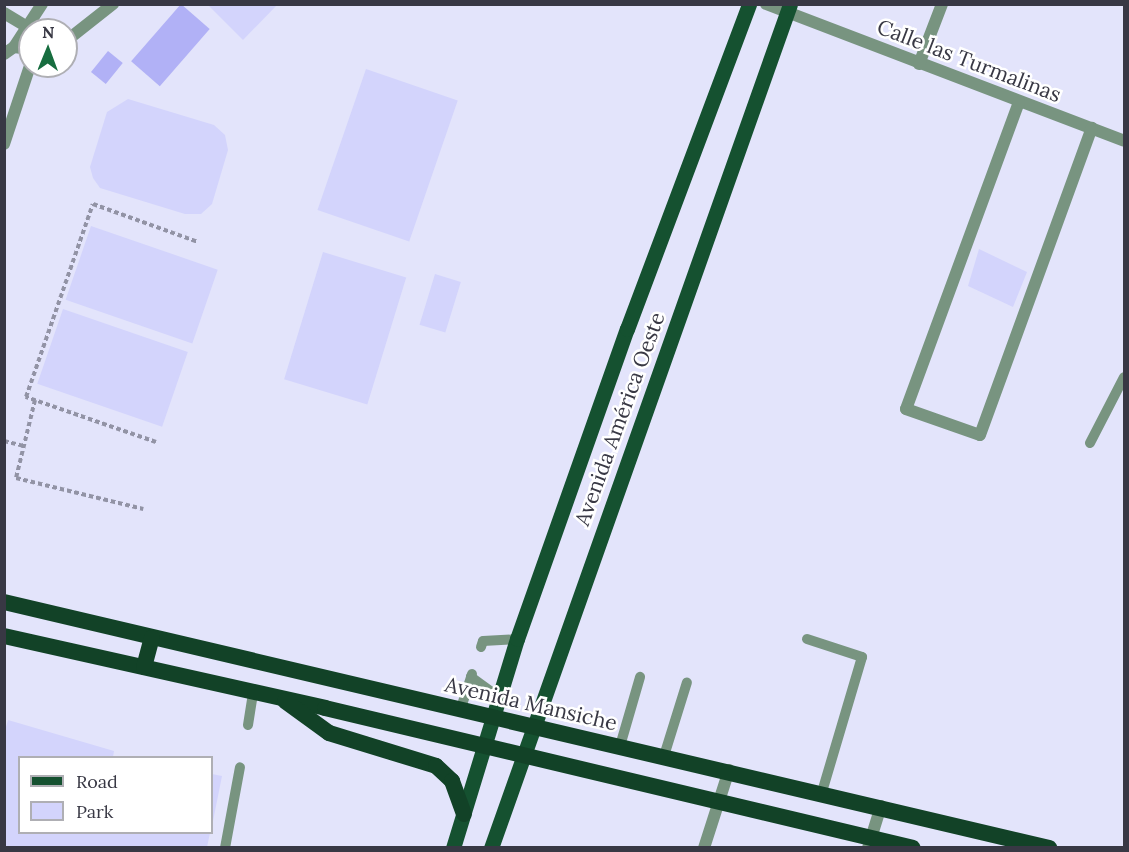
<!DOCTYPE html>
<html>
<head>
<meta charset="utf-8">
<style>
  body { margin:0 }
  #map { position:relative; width:1129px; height:852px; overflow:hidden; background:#e3e4fb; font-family:Lora,serif }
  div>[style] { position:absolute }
  .green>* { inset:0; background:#d3d4fc; transform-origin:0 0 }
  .water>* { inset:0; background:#b1b1f6; transform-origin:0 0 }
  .path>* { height:4px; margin-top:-2px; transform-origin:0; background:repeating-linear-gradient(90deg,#9293a5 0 4.5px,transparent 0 7.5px) }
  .service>* { height:10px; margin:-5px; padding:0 5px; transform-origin:5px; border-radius:5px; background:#789480 }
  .minor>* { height:12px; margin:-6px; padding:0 6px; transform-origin:6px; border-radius:6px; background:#789480 }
  .primary>* { height:15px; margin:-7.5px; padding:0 7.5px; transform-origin:7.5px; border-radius:7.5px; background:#155130 }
  .trunk>* { height:16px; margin:-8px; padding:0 8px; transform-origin:8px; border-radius:8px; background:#124227 }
  span { translate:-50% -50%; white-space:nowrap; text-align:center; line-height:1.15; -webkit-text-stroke:5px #fff; paint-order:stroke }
  .street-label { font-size:21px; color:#383844 }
  .frame { position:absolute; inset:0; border:6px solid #383844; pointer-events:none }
  .legend { position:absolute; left:18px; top:756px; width:195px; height:78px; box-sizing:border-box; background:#fff; border:2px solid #afafb4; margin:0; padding:8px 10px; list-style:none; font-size:18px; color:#383844 }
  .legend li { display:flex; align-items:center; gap:12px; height:30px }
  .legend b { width:30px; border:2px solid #afafb4 }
  .north { position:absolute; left:18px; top:18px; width:60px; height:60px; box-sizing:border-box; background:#fff; border:2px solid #afafb4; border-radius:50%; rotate:1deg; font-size:16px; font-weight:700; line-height:24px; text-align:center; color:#383844 }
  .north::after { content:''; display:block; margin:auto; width:21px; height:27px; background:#176d3f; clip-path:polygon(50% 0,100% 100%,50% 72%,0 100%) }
</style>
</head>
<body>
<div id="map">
  <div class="green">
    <i style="clip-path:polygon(208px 5px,277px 5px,243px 40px)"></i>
    <i style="left:366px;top:69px;width:97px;height:149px;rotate:19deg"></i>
    <i style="clip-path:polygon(128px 99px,214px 125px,225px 135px,228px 150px,212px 204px,201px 214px,185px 214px,100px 188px,93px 178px,90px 167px,107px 112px)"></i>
    <i style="left:91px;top:226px;width:134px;height:78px;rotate:19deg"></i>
    <i style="clip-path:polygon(979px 249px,1027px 272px,1013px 307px,968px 286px)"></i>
    <i style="left:323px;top:252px;width:87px;height:133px;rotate:17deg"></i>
    <i style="left:435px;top:274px;width:27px;height:53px;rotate:17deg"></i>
    <i style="left:63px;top:309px;width:132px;height:79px;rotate:19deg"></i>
    <i style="clip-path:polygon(8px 720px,114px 751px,113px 757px,20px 758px,20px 832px,210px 833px,207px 847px,5px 847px,4px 734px)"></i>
    <i style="clip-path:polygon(212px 774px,222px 776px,212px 826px)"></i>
  </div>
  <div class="water">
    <i style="left:181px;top:4px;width:38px;height:76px;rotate:41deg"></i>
    <i style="left:108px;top:51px;width:19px;height:27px;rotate:39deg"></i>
  </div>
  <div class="path">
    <i style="left:35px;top:400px;width:80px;rotate:103.7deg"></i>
    <i style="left:16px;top:478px;width:131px;rotate:13.7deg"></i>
    <i style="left:4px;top:441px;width:21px;rotate:14deg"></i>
    <i style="left:156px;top:442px;width:138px;rotate:-160.9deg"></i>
    <i style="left:26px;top:397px;width:204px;rotate:-70.9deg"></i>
    <i style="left:93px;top:204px;width:112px;rotate:19.9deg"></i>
  </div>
  <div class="service">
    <i style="left:1090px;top:443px;width:74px;rotate:-62.7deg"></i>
    <i style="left:807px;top:639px;width:58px;rotate:18.1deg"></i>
    <i style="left:862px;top:657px;width:141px;rotate:106.5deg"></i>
    <i style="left:481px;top:647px;width:6px;rotate:-72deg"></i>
    <i style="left:483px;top:641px;width:34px;rotate:-3deg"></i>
    <i style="left:472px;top:674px;width:3px;rotate:108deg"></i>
    <i style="left:471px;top:677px;width:34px;rotate:36deg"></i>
    <i style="left:460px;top:711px;width:36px;rotate:-72deg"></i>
    <i style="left:248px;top:725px;width:33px;rotate:-81deg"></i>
    <i style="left:620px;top:746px;width:72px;rotate:-73.8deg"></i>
    <i style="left:664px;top:756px;width:77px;rotate:-72.7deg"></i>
    <i style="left:225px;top:848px;width:82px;rotate:-79.5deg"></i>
  </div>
  <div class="minor">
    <i style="left:766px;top:4px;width:383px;rotate:20.9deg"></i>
    <i style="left:4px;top:13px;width:27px;rotate:31deg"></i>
    <i style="left:66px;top:41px;width:60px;rotate:-38.2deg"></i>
    <i style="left:14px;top:47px;width:16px;rotate:7deg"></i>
    <i style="left:4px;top:54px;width:12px;rotate:-35deg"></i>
    <i style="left:14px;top:47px;width:51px;rotate:-56.9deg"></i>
    <i style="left:919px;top:64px;width:64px;rotate:-69deg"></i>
    <i style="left:1019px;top:102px;width:327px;rotate:110.2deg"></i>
    <i style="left:906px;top:409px;width:78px;rotate:19.4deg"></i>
    <i style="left:980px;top:435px;width:327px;rotate:-70deg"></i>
    <i style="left:4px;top:144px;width:82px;rotate:-71.6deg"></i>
    <i style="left:704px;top:848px;width:82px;rotate:-72.2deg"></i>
    <i style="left:868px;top:848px;width:44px;rotate:-72.8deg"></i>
  </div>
  <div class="primary">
    <i style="left:453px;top:848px;width:219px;rotate:-73deg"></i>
    <i style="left:517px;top:639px;width:329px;rotate:-70.5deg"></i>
    <i style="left:627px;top:329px;width:347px;rotate:-69.4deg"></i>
    <i style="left:491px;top:848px;width:895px;rotate:-70.49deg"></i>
  </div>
  <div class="trunk">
    <i style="left:4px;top:602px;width:1074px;rotate:13.25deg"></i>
    <i style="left:4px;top:636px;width:329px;rotate:12.6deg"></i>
    <i style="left:325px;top:708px;width:604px;rotate:13.39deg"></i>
    <i style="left:144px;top:667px;width:30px;rotate:-75deg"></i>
    <i style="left:285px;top:701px;width:54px;rotate:36deg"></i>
    <i style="left:329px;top:733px;width:112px;rotate:17.1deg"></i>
    <i style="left:436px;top:766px;width:22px;rotate:43deg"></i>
    <i style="left:452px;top:781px;width:35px;rotate:70deg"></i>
  </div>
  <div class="street-label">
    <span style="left:969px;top:61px;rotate:21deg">Calle las Turmalinas</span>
    <span style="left:620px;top:419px;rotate:-70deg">Avenida América Oeste</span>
    <span style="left:531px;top:704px;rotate:13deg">Avenida Mansiche</span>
  </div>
  <div class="frame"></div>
  <ul class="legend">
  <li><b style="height:8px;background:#155130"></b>Road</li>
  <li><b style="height:16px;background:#d3d4fc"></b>Park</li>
  </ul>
  <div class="north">N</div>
</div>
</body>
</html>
